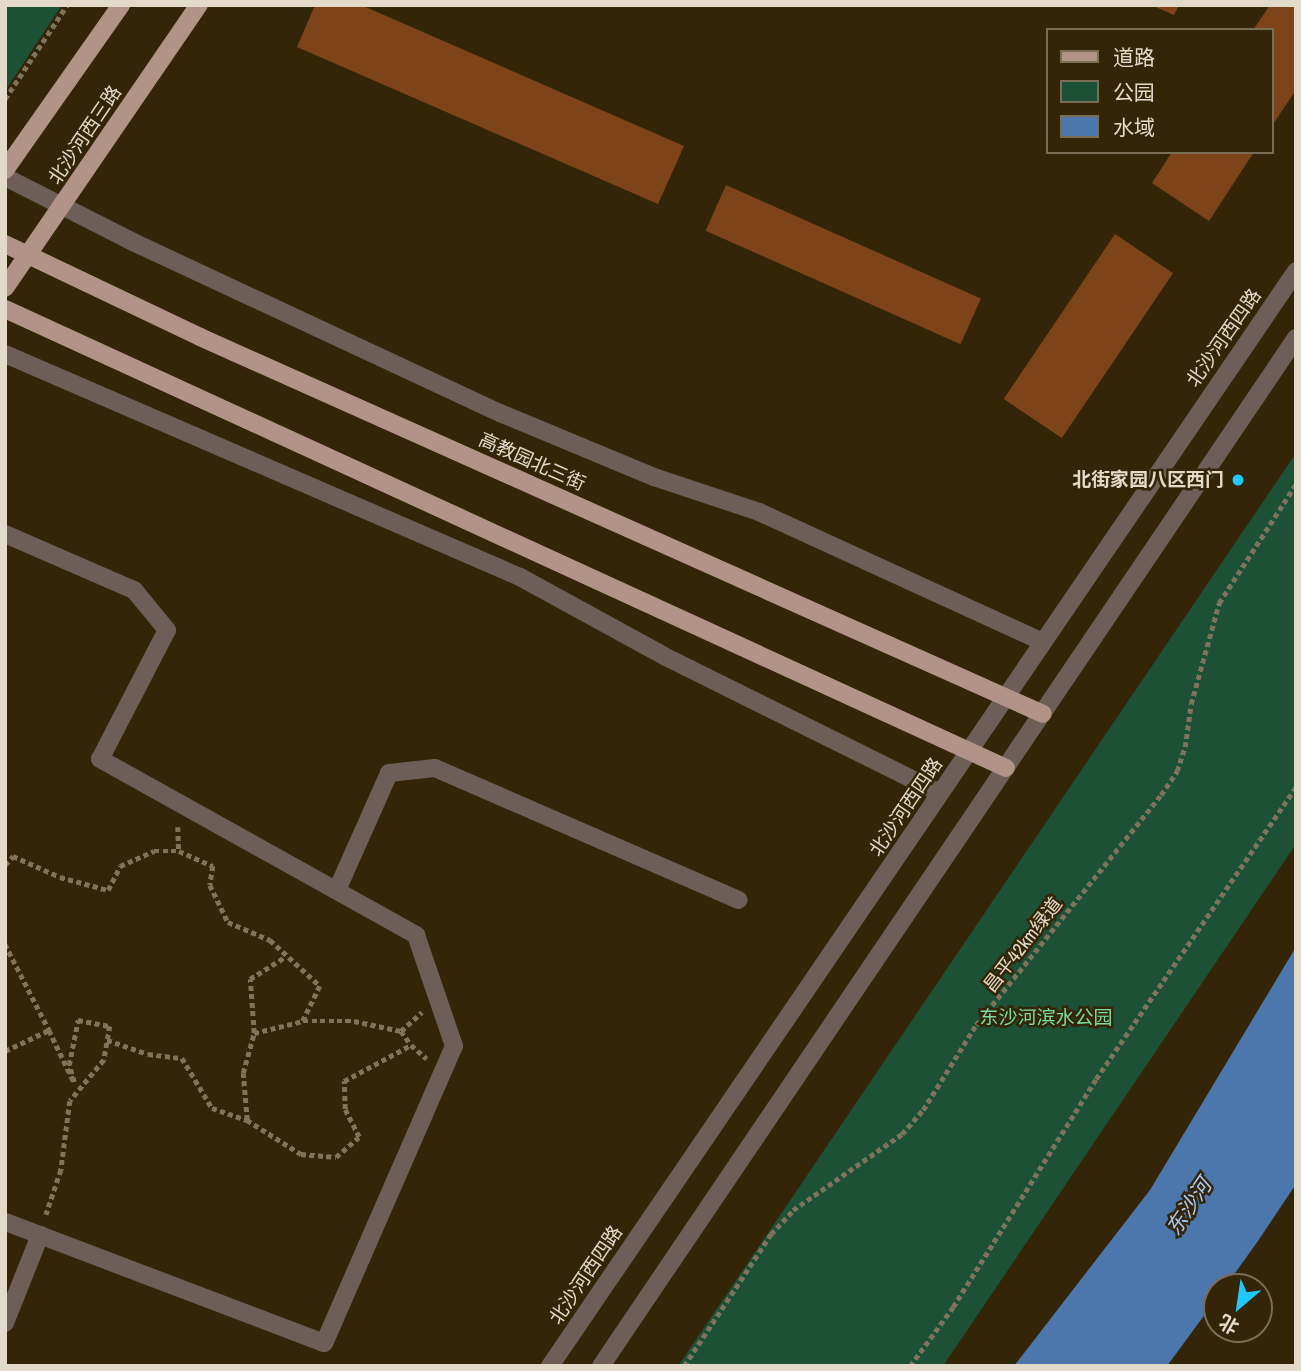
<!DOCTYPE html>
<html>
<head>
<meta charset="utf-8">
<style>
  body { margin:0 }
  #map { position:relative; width:1301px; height:1371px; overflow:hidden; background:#342508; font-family:"Archivo Narrow","Noto Sans SC",sans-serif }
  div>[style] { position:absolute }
  .green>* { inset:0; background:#1c5136 }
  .water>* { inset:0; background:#4b77ad }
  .building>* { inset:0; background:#7e4419; transform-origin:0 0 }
  .path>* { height:4.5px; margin-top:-2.25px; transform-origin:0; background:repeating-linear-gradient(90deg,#80735c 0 5px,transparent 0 8.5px) }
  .minor>* { height:18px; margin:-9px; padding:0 9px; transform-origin:9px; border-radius:9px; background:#6d5e58 }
  .major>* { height:18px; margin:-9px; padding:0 9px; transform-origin:9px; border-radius:9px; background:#b29388 }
  .dots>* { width:19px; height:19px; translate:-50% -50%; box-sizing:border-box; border:4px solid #342508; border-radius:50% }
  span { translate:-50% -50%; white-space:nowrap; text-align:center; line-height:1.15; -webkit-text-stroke:5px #342508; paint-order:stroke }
  .street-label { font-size:19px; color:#e4daca }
  .poi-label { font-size:19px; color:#e4daca; font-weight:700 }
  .right { translate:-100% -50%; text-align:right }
  .park-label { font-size:19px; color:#75dda4 }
  .water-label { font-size:21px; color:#a7ccfa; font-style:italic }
  .frame { position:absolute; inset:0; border:7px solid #e4daca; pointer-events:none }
  .legend { position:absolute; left:1046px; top:28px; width:228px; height:126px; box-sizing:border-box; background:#342508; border:2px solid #7a6d56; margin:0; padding:9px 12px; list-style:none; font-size:21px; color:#e4daca }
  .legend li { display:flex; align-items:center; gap:14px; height:35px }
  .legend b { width:35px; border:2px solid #7a6d56 }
  .north { position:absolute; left:1203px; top:1273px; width:70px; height:70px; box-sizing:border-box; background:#342508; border:2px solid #7a6d56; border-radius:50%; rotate:209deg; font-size:19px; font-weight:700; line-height:28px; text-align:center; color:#e4daca }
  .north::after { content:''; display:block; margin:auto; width:24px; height:32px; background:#1fc9fd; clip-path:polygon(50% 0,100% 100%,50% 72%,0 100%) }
</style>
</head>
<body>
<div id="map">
  <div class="green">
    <i style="clip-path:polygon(5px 5px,62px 5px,5px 91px)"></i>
    <i style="clip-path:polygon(1296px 453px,1296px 844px,943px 1366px,678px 1366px)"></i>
  </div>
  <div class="water">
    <i style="clip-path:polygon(1296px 947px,1296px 1184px,1258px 1241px,1225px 1287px,1217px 1287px,1217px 1298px,1167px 1366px,1014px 1366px,1150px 1190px)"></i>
  </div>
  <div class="building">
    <i style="clip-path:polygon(315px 5px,361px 5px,684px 146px,658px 204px,297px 47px)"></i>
    <i style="clip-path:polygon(1151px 5px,1179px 5px,1174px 15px)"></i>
    <i style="clip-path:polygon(1270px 5px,1296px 5px,1296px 90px,1271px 127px,1271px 30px,1253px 30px)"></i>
    <i style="clip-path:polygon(1172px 152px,1254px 152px,1209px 221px,1152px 183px)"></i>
    <i style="left:726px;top:185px;width:279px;height:50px;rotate:24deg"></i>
    <i style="left:1115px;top:234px;width:70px;height:199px;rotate:34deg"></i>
  </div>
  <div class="path">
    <i style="left:5px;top:99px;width:113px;rotate:-56.6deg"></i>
    <i style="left:178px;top:827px;width:24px;rotate:88deg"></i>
    <i style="left:179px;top:851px;width:37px;rotate:24deg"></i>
    <i style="left:213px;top:866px;width:19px;rotate:99deg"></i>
    <i style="left:210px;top:885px;width:41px;rotate:64.1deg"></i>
    <i style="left:228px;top:922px;width:46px;rotate:23.2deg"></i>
    <i style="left:270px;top:940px;width:68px;rotate:42.6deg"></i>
    <i style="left:320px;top:986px;width:39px;rotate:116deg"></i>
    <i style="left:5px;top:865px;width:12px;rotate:-48deg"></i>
    <i style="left:13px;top:856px;width:51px;rotate:24.1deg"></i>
    <i style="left:60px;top:877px;width:50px;rotate:15.2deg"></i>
    <i style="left:108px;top:890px;width:27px;rotate:-63deg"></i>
    <i style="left:120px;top:866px;width:37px;rotate:-24deg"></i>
    <i style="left:154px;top:851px;width:25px"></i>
    <i style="left:5px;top:944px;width:97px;rotate:62.9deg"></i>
    <i style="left:401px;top:1031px;width:17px;rotate:54deg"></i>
    <i style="left:254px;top:1033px;width:54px;rotate:-94.2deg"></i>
    <i style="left:250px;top:979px;width:41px;rotate:-32.2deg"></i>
    <i style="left:107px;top:1040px;width:43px;rotate:18.9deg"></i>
    <i style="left:148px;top:1054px;width:34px;rotate:7deg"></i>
    <i style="left:182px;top:1058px;width:58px;rotate:59deg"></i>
    <i style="left:212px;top:1108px;width:37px;rotate:19deg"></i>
    <i style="left:247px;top:1120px;width:47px;rotate:-94.9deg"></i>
    <i style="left:243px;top:1073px;width:41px;rotate:-74.6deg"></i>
    <i style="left:254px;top:1033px;width:50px;rotate:-13.8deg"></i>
    <i style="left:303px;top:1021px;width:51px"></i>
    <i style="left:354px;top:1021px;width:48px;rotate:12deg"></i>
    <i style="left:401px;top:1031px;width:28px;rotate:-42deg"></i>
    <i style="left:5px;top:1051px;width:49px;rotate:-25.5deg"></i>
    <i style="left:49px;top:1030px;width:58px;rotate:64.3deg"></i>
    <i style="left:74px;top:1082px;width:18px;rotate:-106deg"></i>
    <i style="left:69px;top:1065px;width:46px;rotate:-78.7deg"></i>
    <i style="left:78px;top:1020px;width:33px;rotate:11deg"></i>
    <i style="left:110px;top:1026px;width:35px;rotate:100deg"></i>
    <i style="left:104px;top:1060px;width:53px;rotate:129.7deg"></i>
    <i style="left:70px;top:1101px;width:70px;rotate:97.4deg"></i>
    <i style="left:61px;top:1170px;width:47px;rotate:108.4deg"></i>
    <i style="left:247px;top:1120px;width:64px;rotate:32.2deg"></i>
    <i style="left:301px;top:1154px;width:35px;rotate:5deg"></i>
    <i style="left:336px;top:1157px;width:30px;rotate:-41deg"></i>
    <i style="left:359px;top:1137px;width:31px;rotate:-117deg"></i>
    <i style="left:345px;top:1109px;width:28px;rotate:-92deg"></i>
    <i style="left:344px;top:1081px;width:76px;rotate:-28.2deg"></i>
    <i style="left:411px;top:1045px;width:21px;rotate:41deg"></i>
    <i style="left:684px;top:1366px;width:158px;rotate:-56.6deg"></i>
    <i style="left:771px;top:1234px;width:33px;rotate:-47deg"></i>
    <i style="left:793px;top:1210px;width:133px;rotate:-34.9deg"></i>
    <i style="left:902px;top:1134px;width:32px;rotate:-49deg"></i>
    <i style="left:923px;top:1110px;width:100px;rotate:-58.1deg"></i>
    <i style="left:976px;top:1025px;width:295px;rotate:-51.2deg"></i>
    <i style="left:1161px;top:795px;width:29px;rotate:-56deg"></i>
    <i style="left:1177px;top:771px;width:25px;rotate:-72deg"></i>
    <i style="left:1185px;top:747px;width:43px;rotate:-82.1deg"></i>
    <i style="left:1191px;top:704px;width:105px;rotate:-74.5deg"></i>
    <i style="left:1219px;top:603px;width:142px;rotate:-57.1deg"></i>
    <i style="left:910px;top:1366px;width:73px;rotate:-53.9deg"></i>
    <i style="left:953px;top:1307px;width:269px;rotate:-57.9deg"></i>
    <i style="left:1096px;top:1079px;width:354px;rotate:-55.6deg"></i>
  </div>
  <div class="minor">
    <i style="left:5px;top:177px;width:144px;rotate:26.9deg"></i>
    <i style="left:133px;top:242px;width:405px;rotate:25deg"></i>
    <i style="left:500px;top:413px;width:167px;rotate:22.6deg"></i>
    <i style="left:654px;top:477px;width:111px;rotate:18.4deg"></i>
    <i style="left:759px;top:512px;width:312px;rotate:24.6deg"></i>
    <i style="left:5px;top:354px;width:561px;rotate:23.41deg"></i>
    <i style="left:520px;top:577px;width:164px;rotate:28.7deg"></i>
    <i style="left:664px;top:656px;width:308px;rotate:26.4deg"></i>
    <i style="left:5px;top:534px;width:141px;rotate:23.5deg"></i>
    <i style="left:134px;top:590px;width:52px;rotate:50.5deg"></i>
    <i style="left:167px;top:630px;width:145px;rotate:117.4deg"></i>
    <i style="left:100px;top:759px;width:362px;rotate:29.1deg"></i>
    <i style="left:416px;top:935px;width:117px;rotate:71.1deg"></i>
    <i style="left:454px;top:1046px;width:324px;rotate:113.6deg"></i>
    <i style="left:324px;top:1343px;width:341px;rotate:-159.2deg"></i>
    <i style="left:337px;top:890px;width:128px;rotate:-66deg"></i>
    <i style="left:389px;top:773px;width:46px;rotate:-6.2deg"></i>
    <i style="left:435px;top:768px;width:331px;rotate:23.5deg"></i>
    <i style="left:5px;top:1323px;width:95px;rotate:-68.3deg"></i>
    <i style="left:550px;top:1366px;width:1325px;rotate:-55.73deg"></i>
    <i style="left:601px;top:1366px;width:1241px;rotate:-55.94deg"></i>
  </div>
  <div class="major">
    <i style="left:5px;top:170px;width:202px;rotate:-54.9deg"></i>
    <i style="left:5px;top:244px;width:216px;rotate:25.5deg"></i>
    <i style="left:200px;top:337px;width:923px;rotate:24.09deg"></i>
    <i style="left:5px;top:288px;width:343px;rotate:-55.6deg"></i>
    <i style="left:5px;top:309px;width:1101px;rotate:24.63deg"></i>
  </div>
  <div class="dots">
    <i style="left:1238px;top:480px;background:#1fc9fd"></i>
  </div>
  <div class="street-label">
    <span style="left:85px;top:135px;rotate:-56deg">北沙河西三路</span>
    <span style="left:1224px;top:338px;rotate:-55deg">北沙河西四路</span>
    <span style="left:532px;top:462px;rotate:24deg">高教园北三街</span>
    <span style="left:906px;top:807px;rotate:-56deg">北沙河西四路</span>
    <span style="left:1023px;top:945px;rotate:-52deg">昌平42km绿道</span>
    <span style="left:586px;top:1275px;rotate:-56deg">北沙河西四路</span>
  </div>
  <div class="poi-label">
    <span class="right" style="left:1224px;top:480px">北街家园八区西门</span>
  </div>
  <div class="park-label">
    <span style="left:1046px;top:1018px">东沙河滨水公园</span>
  </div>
  <div class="water-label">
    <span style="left:1189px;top:1207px;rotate:-56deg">东沙河</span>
  </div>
  <div class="frame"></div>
  <ul class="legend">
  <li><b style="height:9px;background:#b29388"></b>道路</li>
  <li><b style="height:19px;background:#1c5136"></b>公园</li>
  <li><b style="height:19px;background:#4b77ad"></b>水域</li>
  </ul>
  <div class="north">北</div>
</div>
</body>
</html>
